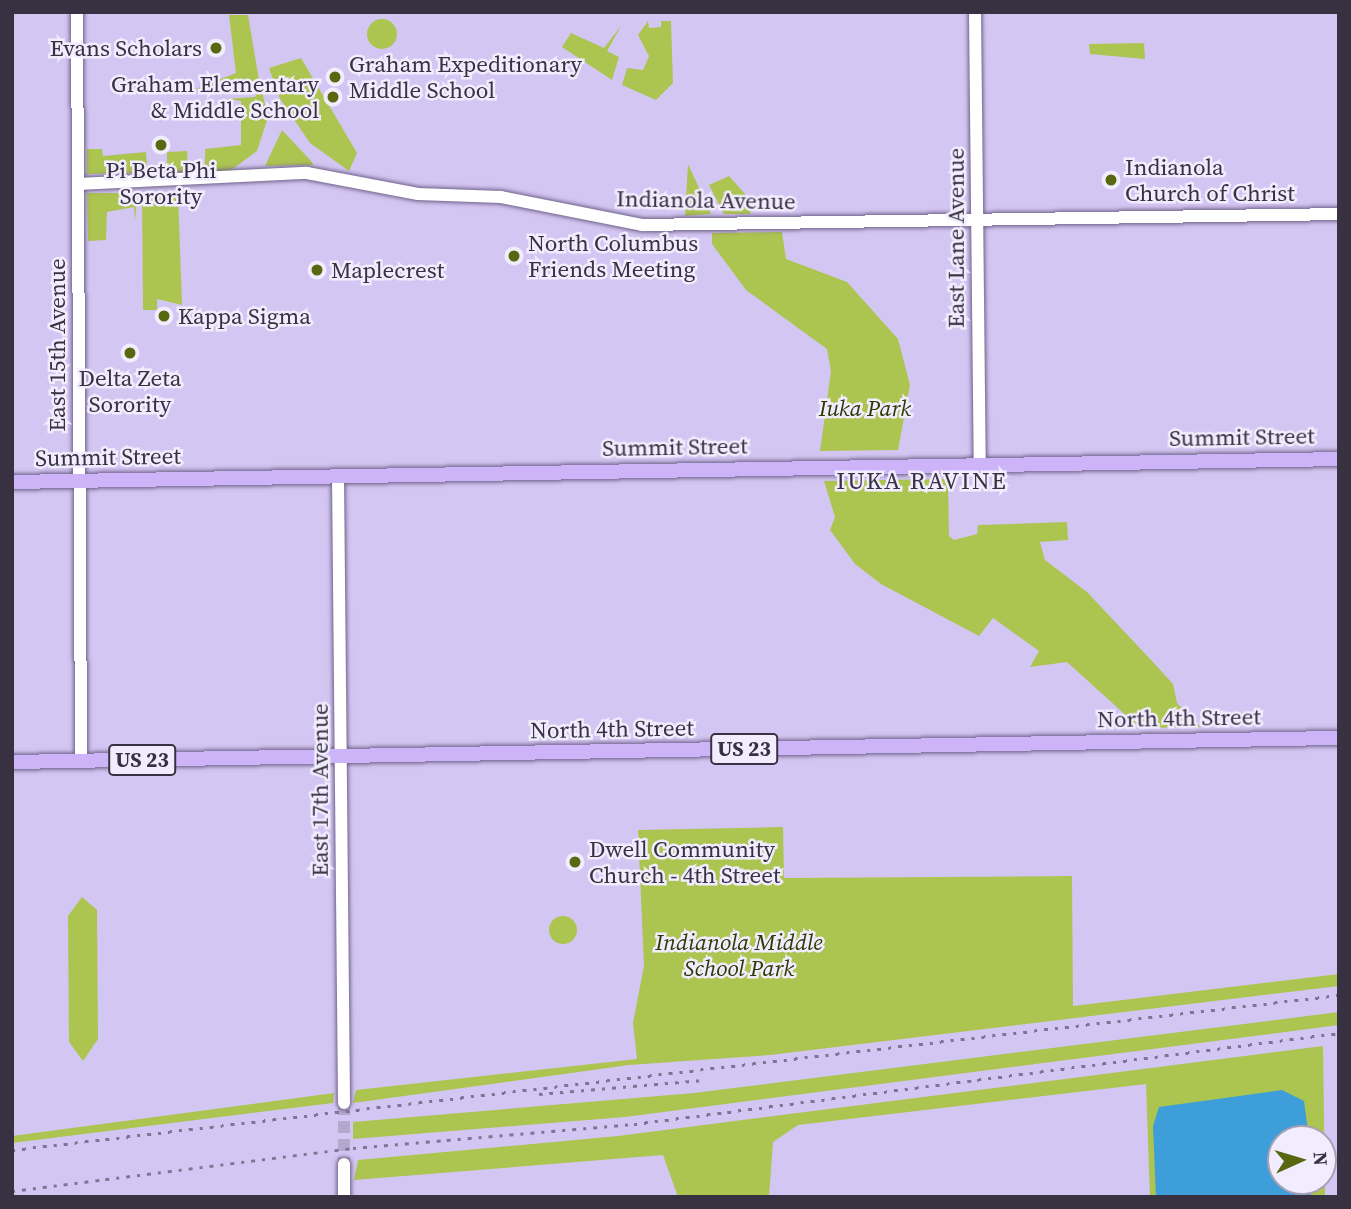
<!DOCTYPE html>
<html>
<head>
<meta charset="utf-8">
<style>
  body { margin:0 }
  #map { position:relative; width:1351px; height:1209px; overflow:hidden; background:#d4c6f2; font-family:"Source Serif 4",serif }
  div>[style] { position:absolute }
  .green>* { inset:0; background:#acc450 }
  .round { border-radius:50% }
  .water>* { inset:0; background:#3d9ed9 }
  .secondary-tunnel>* { height:12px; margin-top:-6px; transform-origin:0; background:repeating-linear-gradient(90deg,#b5a8cf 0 12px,transparent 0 18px) }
  .roads { filter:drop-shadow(0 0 2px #70638a) drop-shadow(0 0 2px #70638a) }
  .secondary>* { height:12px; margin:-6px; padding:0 6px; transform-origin:6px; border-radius:6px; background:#fff }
  .primary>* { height:14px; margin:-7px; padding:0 7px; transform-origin:7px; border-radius:7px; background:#cdb3f7 }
  .rail>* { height:2.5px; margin-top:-1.25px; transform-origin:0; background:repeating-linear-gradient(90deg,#7f7592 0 3.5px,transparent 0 10.5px) }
  .dots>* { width:19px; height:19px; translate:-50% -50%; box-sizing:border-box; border:4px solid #f1ecfe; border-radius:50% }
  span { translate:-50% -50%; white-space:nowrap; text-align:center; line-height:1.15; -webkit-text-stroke:5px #f1ecfe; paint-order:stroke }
  .shield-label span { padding:2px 5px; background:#f1ecfe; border:2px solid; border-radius:5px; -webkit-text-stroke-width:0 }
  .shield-label { font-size:21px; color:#373142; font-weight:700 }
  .poi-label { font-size:23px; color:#373142 }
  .right { translate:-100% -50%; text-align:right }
  .left { translate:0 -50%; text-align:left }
  .street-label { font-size:23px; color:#373142 }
  .park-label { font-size:23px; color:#2f3902; font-style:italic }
  .neighbourhood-label { font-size:24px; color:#373142; letter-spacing:2px }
  .frame { position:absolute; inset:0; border:14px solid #373142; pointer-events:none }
  .north { position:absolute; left:1267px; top:1125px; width:70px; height:70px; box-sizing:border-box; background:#f1ecfe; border:2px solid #a7a1b3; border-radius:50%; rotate:86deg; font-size:19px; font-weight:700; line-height:28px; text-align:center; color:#373142 }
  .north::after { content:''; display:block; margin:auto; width:24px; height:32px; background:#596810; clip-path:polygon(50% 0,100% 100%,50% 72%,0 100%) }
</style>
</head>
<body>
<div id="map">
  <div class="green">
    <i style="clip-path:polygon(229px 15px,248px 15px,259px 80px,193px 90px,236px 73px)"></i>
    <i class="round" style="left:367px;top:19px;width:30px;height:30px"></i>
    <i style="clip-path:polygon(648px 21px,649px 28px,661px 27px,661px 21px,671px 21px,673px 83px,656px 100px,622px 85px,627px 68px,643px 70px,649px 56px,638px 35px)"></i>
    <i style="clip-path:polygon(621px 26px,607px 51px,619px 57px,612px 80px,562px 47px,571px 33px,604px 48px)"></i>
    <i style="clip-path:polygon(1144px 43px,1145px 59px,1090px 54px,1089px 44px)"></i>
    <i style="clip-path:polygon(301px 58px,357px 153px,349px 171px,310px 143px,280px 99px,269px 68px)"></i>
    <i style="clip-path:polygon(261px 87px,268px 117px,257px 151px,230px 171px,205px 173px,205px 149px,241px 145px,241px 101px,226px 99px,255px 97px)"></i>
    <i style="clip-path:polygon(282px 130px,312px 162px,313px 165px,265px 166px)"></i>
    <i style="clip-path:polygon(87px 149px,102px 149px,103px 156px,146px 152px,147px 167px,167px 166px,167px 152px,187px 151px,188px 172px,87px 174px)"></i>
    <i style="clip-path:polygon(688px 164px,710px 212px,711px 214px,685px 216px)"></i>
    <i style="clip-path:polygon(729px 176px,753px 203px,750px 214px,724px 214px,709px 185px)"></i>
    <i style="clip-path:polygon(178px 192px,182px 305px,157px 299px,157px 310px,143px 310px,142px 193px)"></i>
    <i style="clip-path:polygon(137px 193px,135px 222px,134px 207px,107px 212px,106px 240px,88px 241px,87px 193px)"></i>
    <i style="clip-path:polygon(782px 232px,786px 259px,847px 282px,898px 339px,910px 385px,898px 450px,820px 451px,831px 371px,827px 349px,746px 290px,712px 244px,712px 233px)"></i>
    <i style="clip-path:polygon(948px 479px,949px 536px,954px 540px,977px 534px,978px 525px,1067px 522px,1068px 540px,1040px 542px,1045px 560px,1087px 592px,1151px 660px,1173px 684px,1177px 703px,1201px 727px,1140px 728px,1067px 662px,1030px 667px,1039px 651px,993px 618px,979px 636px,881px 584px,855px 564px,830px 530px,835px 517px,824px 481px)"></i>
    <i style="clip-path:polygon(783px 827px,784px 878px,1072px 876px,1073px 1006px,1339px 974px,1339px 986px,770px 1055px,629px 1065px,353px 1103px,356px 1090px,637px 1059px,633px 1023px,644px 966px,638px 830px)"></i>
    <i style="clip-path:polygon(82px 897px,97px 910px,98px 1039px,83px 1061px,69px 1042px,68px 916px)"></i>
    <i class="round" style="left:549px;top:916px;width:28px;height:28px"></i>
    <i style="clip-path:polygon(1339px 1012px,1339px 1025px,625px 1117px,353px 1139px,353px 1122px,694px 1093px)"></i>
    <i style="clip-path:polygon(evenodd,1323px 1046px,1325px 1197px,1150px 1197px,1146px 1084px,798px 1125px,773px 1142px,769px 1197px,678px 1197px,663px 1155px,354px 1180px,358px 1160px,618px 1136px,1323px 1046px,1281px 1139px,1323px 1139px,1323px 1181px,1281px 1181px,1281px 1139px)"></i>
    <i style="clip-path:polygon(334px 1093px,333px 1103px,12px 1143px,12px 1136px)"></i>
  </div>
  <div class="water">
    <i style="clip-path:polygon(1282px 1090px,1304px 1101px,1309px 1139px,1281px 1139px,1281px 1181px,1310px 1181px,1311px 1197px,1156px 1197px,1153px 1126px,1159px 1107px)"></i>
  </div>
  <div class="secondary-tunnel">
    <i style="left:344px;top:1103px;width:61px;rotate:90deg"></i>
  </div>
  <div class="roads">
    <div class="secondary">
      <i style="left:77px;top:12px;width:749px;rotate:89.69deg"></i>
      <i style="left:975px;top:12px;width:452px;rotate:89.4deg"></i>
      <i style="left:78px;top:184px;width:229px;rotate:-2.8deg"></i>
      <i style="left:307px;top:173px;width:113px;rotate:10.7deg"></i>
      <i style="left:418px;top:194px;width:83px;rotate:2.1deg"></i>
      <i style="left:501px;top:197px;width:144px;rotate:11.2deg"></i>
      <i style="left:642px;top:225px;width:697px;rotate:-0.9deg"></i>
      <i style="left:338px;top:476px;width:627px;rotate:89.45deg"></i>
      <i style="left:344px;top:1164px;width:33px;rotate:90deg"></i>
    </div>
    <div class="primary">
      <i style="left:12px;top:482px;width:1327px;rotate:-0.99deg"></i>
      <i style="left:12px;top:762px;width:1327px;rotate:-1.04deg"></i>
    </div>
  </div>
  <div class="rail">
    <i style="left:539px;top:1094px;width:165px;rotate:-4.9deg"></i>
    <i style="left:12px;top:1150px;width:1336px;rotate:-6.66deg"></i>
    <i style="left:12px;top:1191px;width:344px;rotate:-7.2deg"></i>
    <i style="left:353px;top:1148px;width:282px;rotate:-4.9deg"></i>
    <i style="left:634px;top:1124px;width:711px;rotate:-7.35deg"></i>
  </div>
  <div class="dots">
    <i style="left:216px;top:48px;background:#596810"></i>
    <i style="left:335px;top:77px;background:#596810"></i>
    <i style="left:333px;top:97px;background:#596810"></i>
    <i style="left:161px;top:145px;background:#596810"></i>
    <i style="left:1111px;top:180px;background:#596810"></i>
    <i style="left:514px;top:256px;background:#596810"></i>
    <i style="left:317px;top:270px;background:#596810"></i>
    <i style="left:164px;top:316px;background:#596810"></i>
    <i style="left:130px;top:353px;background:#596810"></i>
    <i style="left:575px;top:862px;background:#596810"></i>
  </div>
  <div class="shield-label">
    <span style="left:744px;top:749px">US 23</span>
    <span style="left:142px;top:760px">US 23</span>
  </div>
  <div class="poi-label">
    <span class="right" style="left:202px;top:48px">Evans Scholars</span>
    <span class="left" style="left:349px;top:77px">Graham Expeditionary<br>Middle School</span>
    <span class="right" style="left:319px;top:97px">Graham Elementary<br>&amp; Middle School</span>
    <span class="left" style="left:1125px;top:180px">Indianola<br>Church of Christ</span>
    <span style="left:161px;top:183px">Pi Beta Phi<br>Sorority</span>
    <span class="left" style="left:528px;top:256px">North Columbus<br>Friends Meeting</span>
    <span class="left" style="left:331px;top:270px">Maplecrest</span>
    <span class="left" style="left:178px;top:316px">Kappa Sigma</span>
    <span style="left:130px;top:391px">Delta Zeta<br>Sorority</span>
    <span class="left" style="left:589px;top:862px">Dwell Community<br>Church - 4th Street</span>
  </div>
  <div class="street-label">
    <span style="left:706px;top:200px;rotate:1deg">Indianola Avenue</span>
    <span style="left:956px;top:238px;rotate:-90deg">East Lane Avenue</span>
    <span style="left:57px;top:345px;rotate:-90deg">East 15th Avenue</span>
    <span style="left:1242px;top:437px;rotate:-1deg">Summit Street</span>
    <span style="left:675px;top:447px;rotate:-1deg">Summit Street</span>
    <span style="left:108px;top:457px;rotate:-1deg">Summit Street</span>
    <span style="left:1179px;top:718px;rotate:-1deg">North 4th Street</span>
    <span style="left:612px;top:729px;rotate:-1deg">North 4th Street</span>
    <span style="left:320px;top:790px;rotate:-90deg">East 17th Avenue</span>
  </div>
  <div class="park-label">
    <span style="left:865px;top:408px">Iuka Park</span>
    <span style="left:739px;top:955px">Indianola Middle<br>School Park</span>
  </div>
  <div class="neighbourhood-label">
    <span style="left:922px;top:481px">IUKA RAVINE</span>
  </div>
  <div class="frame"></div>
  <div class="north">N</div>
</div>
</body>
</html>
